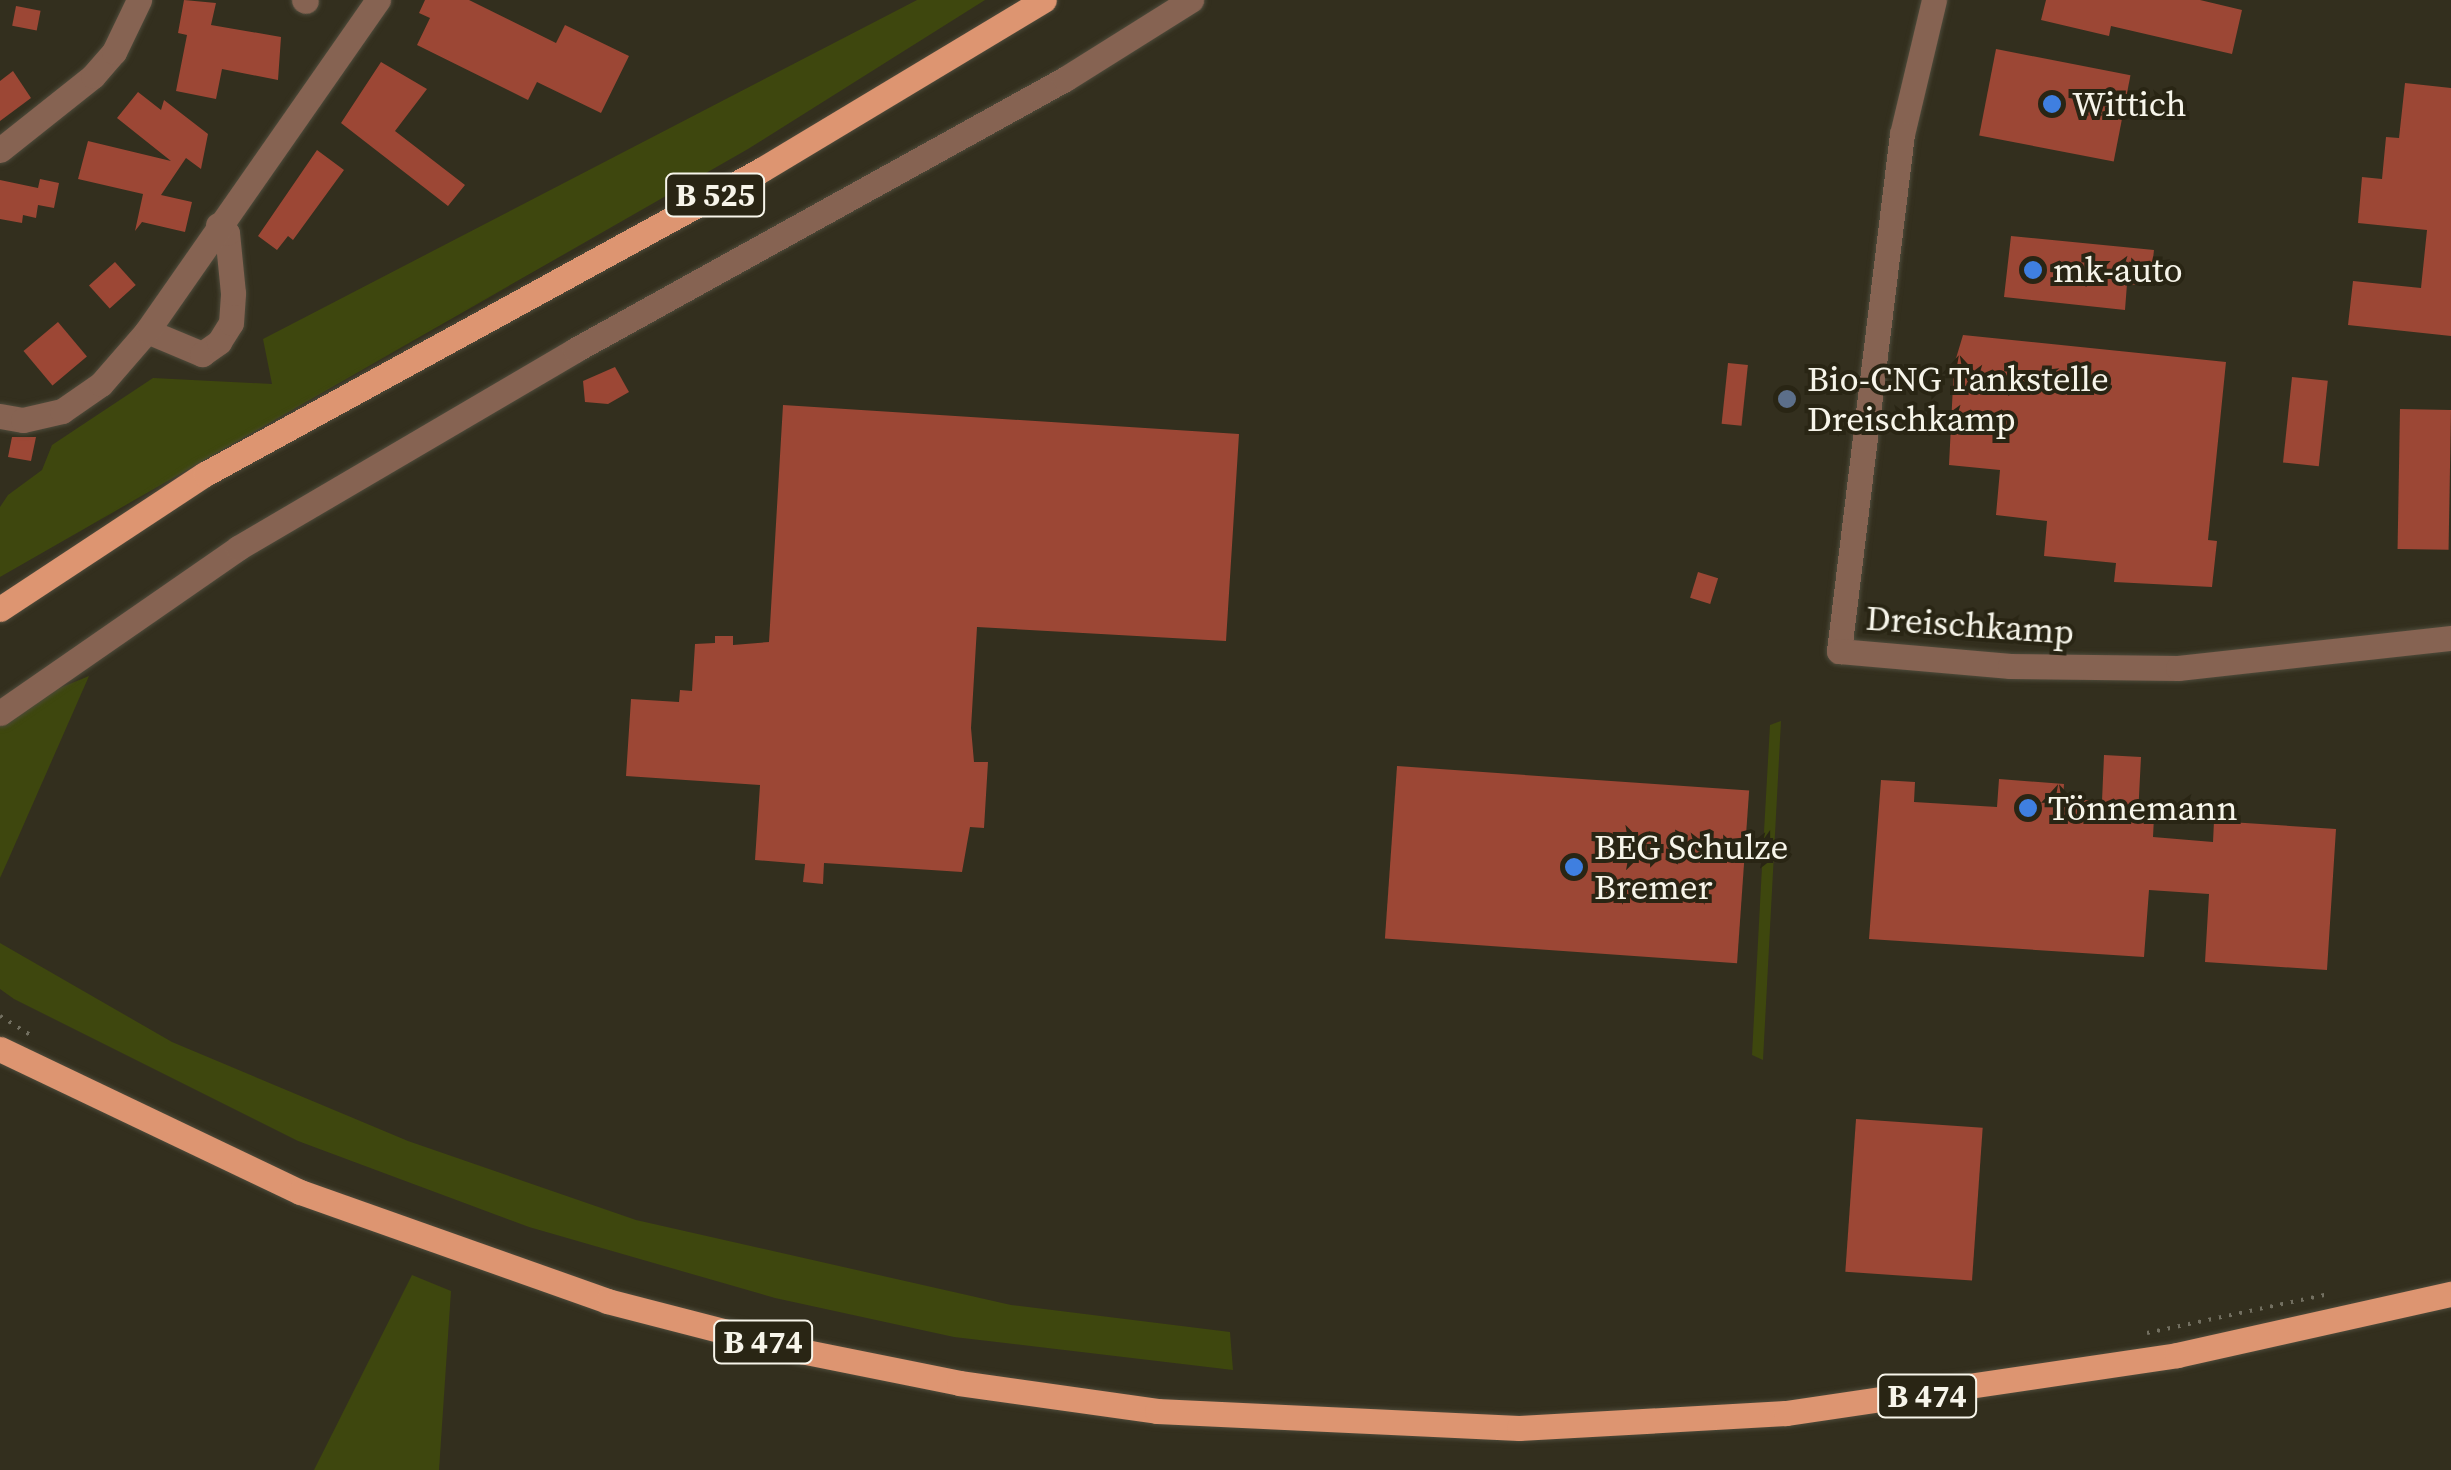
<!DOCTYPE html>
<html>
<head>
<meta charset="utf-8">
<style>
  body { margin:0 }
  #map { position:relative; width:2451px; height:1470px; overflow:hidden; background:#332f1e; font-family:"Source Serif 4",serif }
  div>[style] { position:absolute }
  .green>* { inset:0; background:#3e470e }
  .building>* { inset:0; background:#9c4735; transform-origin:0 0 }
  .path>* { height:4px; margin-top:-2px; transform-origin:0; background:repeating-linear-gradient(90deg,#726f60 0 2.5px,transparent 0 10.5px) }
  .roads { filter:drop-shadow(0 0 2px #4e4b3b) drop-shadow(0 0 2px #4e4b3b) }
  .minor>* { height:25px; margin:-12.5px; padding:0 12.5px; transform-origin:12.5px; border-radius:12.5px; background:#866352 }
  .major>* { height:25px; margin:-12.5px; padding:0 12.5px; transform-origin:12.5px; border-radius:12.5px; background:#dd9571 }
  .dots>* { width:28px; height:28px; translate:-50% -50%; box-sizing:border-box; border:5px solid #292514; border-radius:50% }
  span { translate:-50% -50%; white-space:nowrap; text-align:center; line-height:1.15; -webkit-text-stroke:8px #292514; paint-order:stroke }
  .shield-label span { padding:2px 8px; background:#292514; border:2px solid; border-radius:8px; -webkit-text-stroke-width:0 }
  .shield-label { font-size:32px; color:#f7f5ea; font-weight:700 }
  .poi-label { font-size:35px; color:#f7f5ea }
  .left { translate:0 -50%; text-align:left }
  .street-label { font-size:35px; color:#f7f5ea }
</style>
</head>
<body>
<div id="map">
  <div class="green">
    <i style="clip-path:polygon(917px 0,985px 0,748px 149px,0 577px,0 507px,8px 495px,42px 470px,52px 445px,153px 378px,272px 384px,263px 339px)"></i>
    <i style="clip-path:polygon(89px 676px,9px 858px,0 878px,0 725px,45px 694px)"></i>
    <i style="clip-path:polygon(1781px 721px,1763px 1060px,1752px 1055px,1761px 885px,1770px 725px)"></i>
    <i style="clip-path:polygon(0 943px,172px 1042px,408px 1141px,636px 1220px,1011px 1305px,1230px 1332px,1233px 1370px,954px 1337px,775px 1298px,529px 1227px,298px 1141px,14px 999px,0 989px)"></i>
    <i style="clip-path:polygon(412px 1275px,451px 1291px,439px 1470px,314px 1470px)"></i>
  </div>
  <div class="building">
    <i style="clip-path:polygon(184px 0,216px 3px,211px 25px,281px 37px,278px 80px,222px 69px,216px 99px,176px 91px,187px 35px,178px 33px)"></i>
    <i style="clip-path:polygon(425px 0,469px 0,556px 43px,565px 25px,629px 56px,601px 113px,537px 82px,528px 100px,417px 45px,430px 18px,419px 13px)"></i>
    <i style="clip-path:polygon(2046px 0,2200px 0,2242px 10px,2232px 54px,2111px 26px,2109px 36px,2041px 20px)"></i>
    <i style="left:16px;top:6px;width:25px;height:20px;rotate:11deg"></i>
    <i style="left:1996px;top:49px;width:137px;height:88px;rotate:11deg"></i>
    <i style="clip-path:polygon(381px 62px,427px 89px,395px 131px,465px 185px,448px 206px,341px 123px)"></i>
    <i style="clip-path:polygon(13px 71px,31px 98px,0 121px,0 81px)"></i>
    <i style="clip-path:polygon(2405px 83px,2451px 88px,2451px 336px,2348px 325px,2353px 281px,2421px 288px,2427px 230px,2358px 223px,2362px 177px,2382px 179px,2386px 137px,2399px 138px)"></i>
    <i style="clip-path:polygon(138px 92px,161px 110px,164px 100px,208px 134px,201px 169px,186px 158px,161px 195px,192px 202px,185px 232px,142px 222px,135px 231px,143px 194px,78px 179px,88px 141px,171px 161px,117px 118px)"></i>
    <i style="clip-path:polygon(317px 150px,344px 170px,293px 240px,288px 236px,277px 250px,258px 236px)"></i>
    <i style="clip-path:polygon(40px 179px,59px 183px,54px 208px,38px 205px,36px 218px,23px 215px,22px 223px,0 219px,0 180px,38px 188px)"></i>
    <i style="clip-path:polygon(2011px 236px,2154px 250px,2150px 286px,2127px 284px,2125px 310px,2004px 297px)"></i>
    <i style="left:115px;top:262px;width:31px;height:35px;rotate:48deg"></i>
    <i style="left:58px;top:322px;width:45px;height:45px;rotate:50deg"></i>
    <i style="clip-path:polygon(1963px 335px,2226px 362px,2208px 540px,2217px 541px,2212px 587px,2114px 582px,2116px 563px,2044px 556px,2047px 521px,1996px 515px,2000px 470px,1949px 465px,1954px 365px)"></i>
    <i style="left:1728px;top:363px;width:20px;height:61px;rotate:6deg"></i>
    <i style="clip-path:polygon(615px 367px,629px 392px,608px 404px,585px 402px,583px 381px)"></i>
    <i style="left:2292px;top:377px;width:36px;height:86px;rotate:6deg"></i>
    <i style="clip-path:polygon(783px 405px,1239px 434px,1226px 641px,977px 627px,971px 728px,974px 762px,988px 762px,984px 828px,970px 827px,962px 872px,824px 863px,823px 884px,803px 882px,805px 864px,755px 860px,760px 785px,626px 776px,631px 699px,679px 702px,680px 690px,692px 691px,695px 644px,715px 643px,715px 636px,733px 636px,733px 645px,769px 642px)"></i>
    <i style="left:2400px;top:409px;width:51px;height:140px;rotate:1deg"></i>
    <i style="clip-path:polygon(12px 437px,36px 437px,31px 461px,8px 457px)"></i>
    <i style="left:1698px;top:572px;width:21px;height:27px;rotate:17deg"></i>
    <i style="clip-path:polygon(2104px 755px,2141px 757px,2138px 816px,2154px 817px,2153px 837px,2213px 842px,2214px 821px,2336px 829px,2327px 970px,2205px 962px,2209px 894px,2149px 890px,2144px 957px,1869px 939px,1881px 780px,1915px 782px,1914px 802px,1997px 807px,1999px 779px,2064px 784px,2063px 799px,2102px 801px)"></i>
    <i style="left:1397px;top:766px;width:353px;height:173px;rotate:4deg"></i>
    <i style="left:1856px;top:1119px;width:127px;height:153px;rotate:4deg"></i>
  </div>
  <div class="path">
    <i style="left:0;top:1016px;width:40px;rotate:32deg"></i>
    <i style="left:2147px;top:1333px;width:186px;rotate:-12.1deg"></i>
  </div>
  <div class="roads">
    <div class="minor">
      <i style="left:304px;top:0;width:2px;rotate:27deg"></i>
      <i style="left:1934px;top:0;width:138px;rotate:103.4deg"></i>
      <i style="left:1902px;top:134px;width:521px;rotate:96.95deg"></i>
      <i style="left:1839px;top:651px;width:172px;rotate:5deg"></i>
      <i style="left:2010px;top:666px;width:168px;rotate:0.7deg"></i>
      <i style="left:2178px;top:668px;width:275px;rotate:-6.3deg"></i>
      <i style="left:0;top:150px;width:119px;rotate:-38.5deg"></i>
      <i style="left:93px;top:76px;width:32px;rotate:-49deg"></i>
      <i style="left:114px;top:52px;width:58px;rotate:-64.3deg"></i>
      <i style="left:147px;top:331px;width:60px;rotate:22.7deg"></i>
      <i style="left:202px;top:354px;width:21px;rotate:-35deg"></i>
      <i style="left:219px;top:342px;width:22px;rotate:-58deg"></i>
      <i style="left:231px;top:323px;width:30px;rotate:-86deg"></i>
      <i style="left:233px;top:293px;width:60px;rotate:-95.7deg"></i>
      <i style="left:227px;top:233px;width:12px;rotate:-138deg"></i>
      <i style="left:0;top:416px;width:23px;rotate:10deg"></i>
      <i style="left:23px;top:420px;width:40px;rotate:-13deg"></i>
      <i style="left:62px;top:411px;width:47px;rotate:-34.7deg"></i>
      <i style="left:101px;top:384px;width:70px;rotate:-49deg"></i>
      <i style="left:147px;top:331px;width:404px;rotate:-55.1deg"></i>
      <i style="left:0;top:713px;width:290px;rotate:-34.7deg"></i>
      <i style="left:238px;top:548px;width:391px;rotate:-30.4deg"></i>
      <i style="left:575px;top:350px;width:560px;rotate:-28.95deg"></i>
      <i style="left:1065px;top:79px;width:149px;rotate:-32.1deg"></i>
    </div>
    <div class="major">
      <i style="left:0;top:609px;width:245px;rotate:-33.4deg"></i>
      <i style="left:205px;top:474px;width:634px;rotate:-28.67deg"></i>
      <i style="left:761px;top:170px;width:330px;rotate:-31deg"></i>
      <i style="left:0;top:1049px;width:332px;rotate:25.5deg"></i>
      <i style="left:300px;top:1192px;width:326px;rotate:19.5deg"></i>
      <i style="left:607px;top:1301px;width:200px;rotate:14.5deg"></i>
      <i style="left:801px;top:1351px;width:161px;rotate:11.4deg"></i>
      <i style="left:959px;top:1383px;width:200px;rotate:8deg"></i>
      <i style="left:1157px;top:1411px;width:362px;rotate:2.7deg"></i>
      <i style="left:1519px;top:1428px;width:267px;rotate:-3.2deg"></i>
      <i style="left:1786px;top:1413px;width:395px;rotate:-8.4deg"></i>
      <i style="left:2177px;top:1355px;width:281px;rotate:-12.6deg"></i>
    </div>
  </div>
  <div class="dots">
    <i style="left:2052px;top:104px;background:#3f7fe0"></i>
    <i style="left:2033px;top:270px;background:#3f7fe0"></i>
    <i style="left:1787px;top:399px;background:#5c6f8a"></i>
    <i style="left:2028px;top:808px;background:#3f7fe0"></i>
    <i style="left:1574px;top:867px;background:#3f7fe0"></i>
  </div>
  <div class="shield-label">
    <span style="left:715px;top:195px">B 525</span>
    <span style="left:763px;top:1342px">B 474</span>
    <span style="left:1927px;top:1396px">B 474</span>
  </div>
  <div class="poi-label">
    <span class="left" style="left:2072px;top:104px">Wittich</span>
    <span class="left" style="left:2053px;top:270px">mk-auto</span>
    <span class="left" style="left:1807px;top:399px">Bio-CNG Tankstelle<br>Dreischkamp</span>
    <span class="left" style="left:2048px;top:808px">Tönnemann</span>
    <span class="left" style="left:1594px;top:867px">BEG Schulze<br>Bremer</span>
  </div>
  <div class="street-label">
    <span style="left:1970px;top:625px;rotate:4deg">Dreischkamp</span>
  </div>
</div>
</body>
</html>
